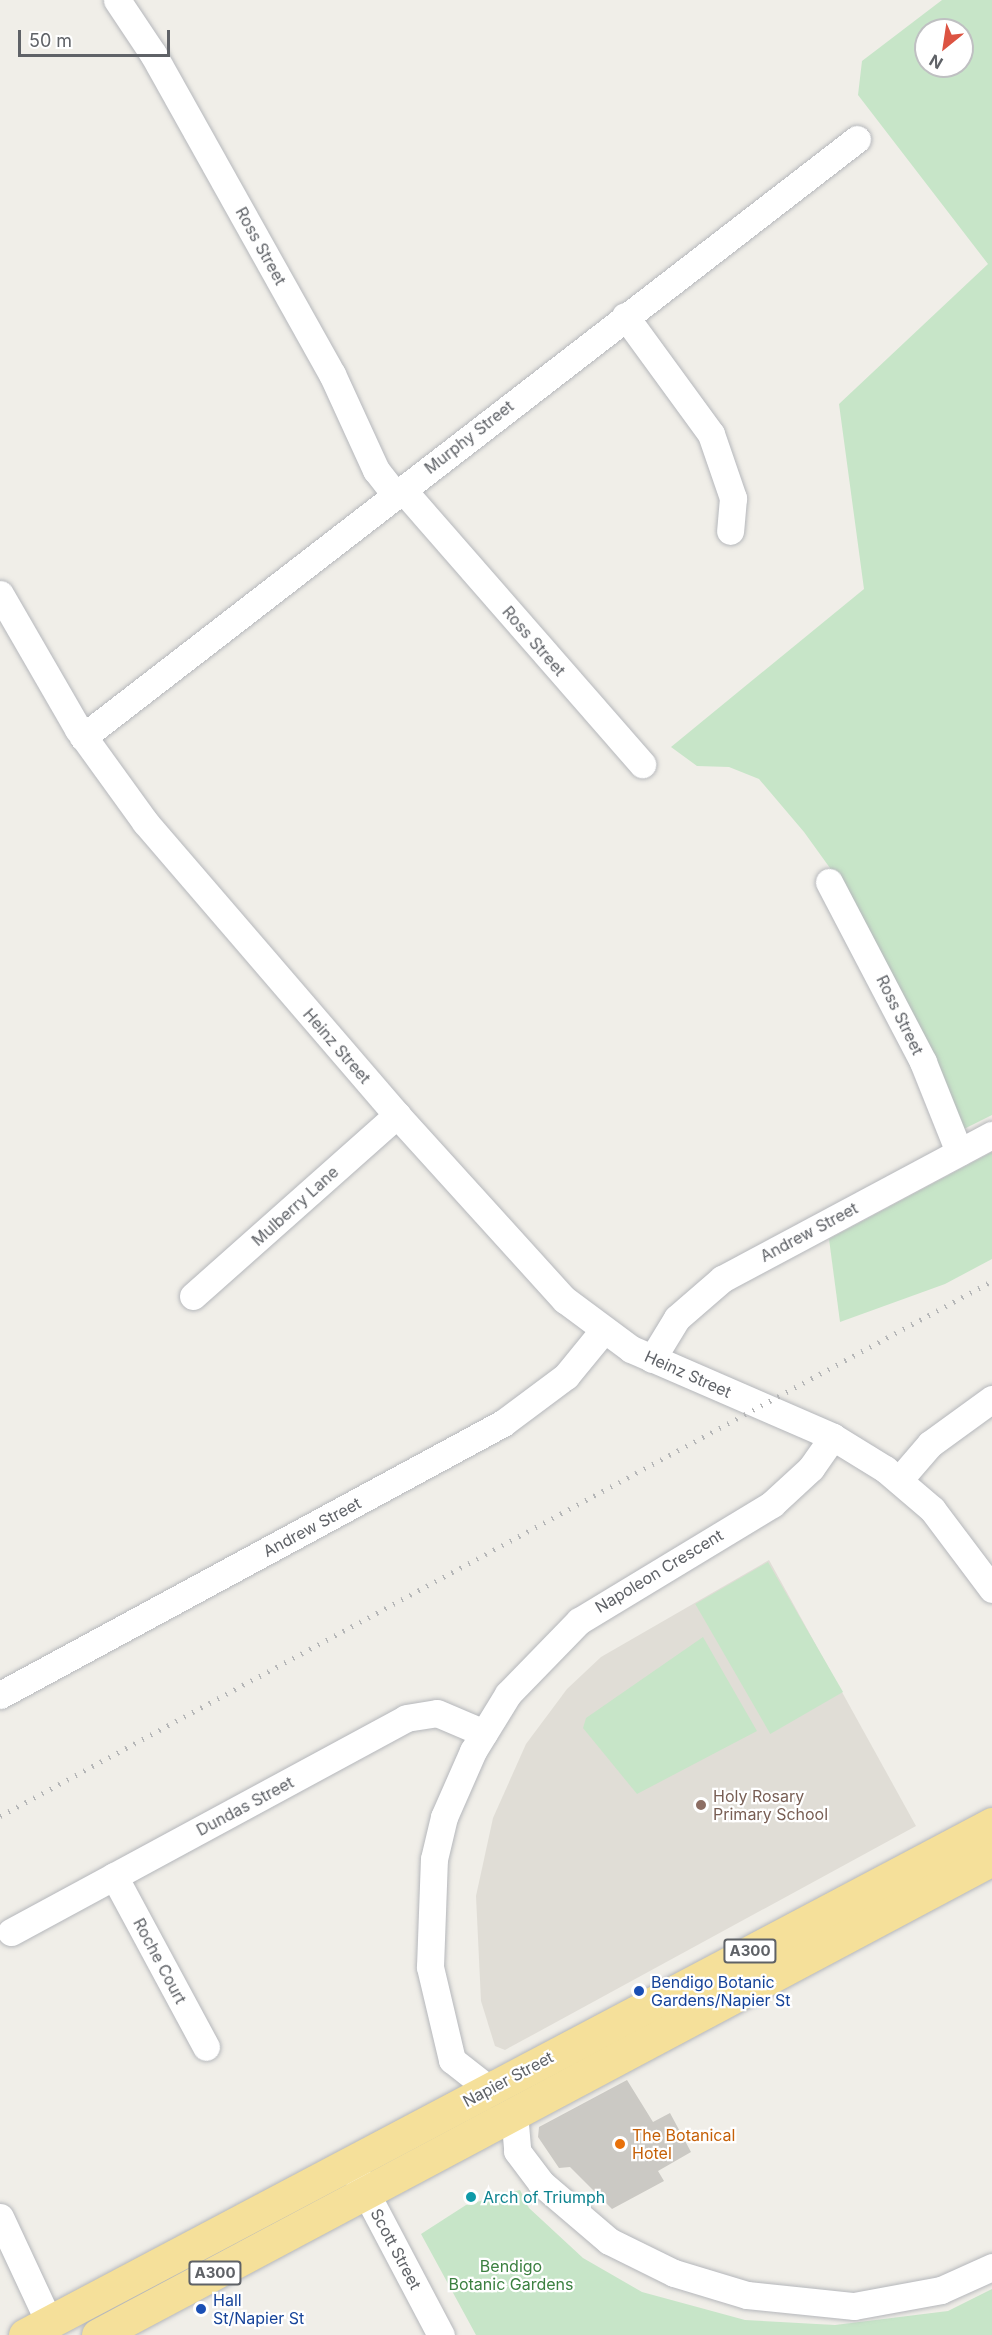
<!DOCTYPE html>
<html>
<head>
<meta charset="utf-8">
<style>
  body { margin:0 }
  #map { position:relative; width:992px; height:2335px; overflow:hidden; background:#f0eee8; font-family:Inter,sans-serif }
  div>[style] { position:absolute }
  .education>* { inset:0; background:#e0ddd6 }
  .green>* { inset:0; background:#c7e5c8; transform-origin:0 0 }
  .building>* { inset:0; background:#cbc9c4 }
  .roads { filter:drop-shadow(0 0 2px #b5b7bb) drop-shadow(0 0 2px #b5b7bb) }
  .minor>* { height:27px; margin:-13.5px; padding:0 13.5px; transform-origin:13.5px; border-radius:13.5px; background:#fff }
  .highway>* { height:33px; margin:-16.5px; padding:0 16.5px; transform-origin:16.5px; border-radius:16.5px; background:#f5e09a }
  .rail>* { height:4.5px; margin-top:-2.25px; transform-origin:0; background:repeating-linear-gradient(90deg,#b5b6b7 0 1.5px,transparent 0 9.5px) }
  .dots>* { width:16px; height:16px; translate:-50% -50%; box-sizing:border-box; border:3px solid #fff; border-radius:50% }
  span { translate:-50% -50%; white-space:nowrap; text-align:center; line-height:1.15; -webkit-text-stroke:4.5px #fff; paint-order:stroke }
  .shield-label span { padding:2px 4px; background:#fff; border:2px solid; border-radius:4px; -webkit-text-stroke-width:0 }
  .shield-label { font-size:15px; color:#5f6267; font-weight:700 }
  .street-label { font-size:16px; color:#5f6267 }
  .education-label { font-size:16px; color:#785e54 }
  .left { translate:0 -50%; text-align:left }
  .transit-label { font-size:16px; color:#164399 }
  .food-label { font-size:16px; color:#c56008 }
  .culture-label { font-size:16px; color:#0d838f }
  .park-label { font-size:16px; color:#3c8041 }
  .north { position:absolute; left:914px; top:18px; width:60px; height:60px; box-sizing:border-box; background:#fff; border:2px solid #bfc0c2; border-radius:50%; rotate:210deg; font-size:16px; font-weight:700; line-height:24px; text-align:center; color:#5f6267 }
  .north::after { content:''; display:block; margin:auto; width:21px; height:27px; background:#dc5342; clip-path:polygon(50% 0,100% 100%,50% 72%,0 100%) }
  .scale { position:absolute; left:18px; top:30px; width:152px; height:27px; box-sizing:border-box; border:3px solid #5f6267; border-top:0; padding-left:8px; font-size:18px; line-height:21px; white-space:nowrap; color:#5f6267; -webkit-text-stroke:4px #fff; paint-order:stroke }
</style>
</head>
<body>
<div id="map">
  <div class="education">
    <i style="clip-path:polygon(769px 1560px,916px 1826px,505px 2050px,495px 2046px,481px 2001px,476px 1896px,493px 1818px,526px 1744px,567px 1689px,601px 1657px)"></i>
  </div>
  <div class="green">
    <i style="clip-path:polygon(evenodd,942px 0,992px 0,992px 1115px,962px 1130px,848px 893px,804px 832px,759px 779px,729px 767px,697px 766px,671px 747px,864px 589px,839px 404px,988px 264px,858px 95px,862px 61px,942px 0,926px 30px,962px 30px,962px 66px,926px 66px,926px 30px)"></i>
    <i style="clip-path:polygon(992px 1152px,992px 1259px,945px 1284px,840px 1322px,829px 1239px)"></i>
    <i style="left:768px;top:1562px;width:150px;height:84px;rotate:60deg"></i>
    <i style="clip-path:polygon(703px 1637px,757px 1731px,637px 1794px,583px 1728px,586px 1718px)"></i>
    <i style="clip-path:polygon(520px 2190px,529px 2208px,583px 2258px,642px 2292px,745px 2320px,835px 2325px,948px 2311px,992px 2289px,992px 2335px,476px 2335px,421px 2234px,466px 2205px)"></i>
  </div>
  <div class="building">
    <i style="clip-path:polygon(627px 2080px,653px 2122px,670px 2113px,691px 2152px,658px 2171px,664px 2181px,612px 2209px,570px 2167px,559px 2168px,538px 2137px,539px 2127px)"></i>
  </div>
  <div class="roads">
    <div class="minor">
      <i style="left:117px;top:0;width:65px;rotate:56.3deg"></i>
      <i style="left:153px;top:54px;width:367px;rotate:60.8deg"></i>
      <i style="left:332px;top:374px;width:106px;rotate:65.4deg"></i>
      <i style="left:376px;top:470px;width:33px;rotate:52deg"></i>
      <i style="left:625px;top:316px;width:146px;rotate:53.9deg"></i>
      <i style="left:711px;top:434px;width:68px;rotate:71deg"></i>
      <i style="left:733px;top:498px;width:33px;rotate:95deg"></i>
      <i style="left:403px;top:490px;width:364px;rotate:48.9deg"></i>
      <i style="left:0;top:594px;width:156px;rotate:60deg"></i>
      <i style="left:78px;top:729px;width:115px;rotate:54.2deg"></i>
      <i style="left:145px;top:822px;width:386px;rotate:49.3deg"></i>
      <i style="left:397px;top:1115px;width:250px;rotate:47.8deg"></i>
      <i style="left:565px;top:1300px;width:82px;rotate:36.6deg"></i>
      <i style="left:631px;top:1349px;width:220px;rotate:23.5deg"></i>
      <i style="left:833px;top:1437px;width:61px;rotate:31.6deg"></i>
      <i style="left:885px;top:1469px;width:62px;rotate:40.4deg"></i>
      <i style="left:932px;top:1509px;width:100px;rotate:53.1deg"></i>
      <i style="left:83px;top:737px;width:978px;rotate:-37.69deg"></i>
      <i style="left:829px;top:882px;width:203px;rotate:62.4deg"></i>
      <i style="left:923px;top:1062px;width:97px;rotate:68.2deg"></i>
      <i style="left:193px;top:1296px;width:273px;rotate:-41.6deg"></i>
      <i style="left:652px;top:1359px;width:48px;rotate:-58.6deg"></i>
      <i style="left:677px;top:1318px;width:60px;rotate:-40.9deg"></i>
      <i style="left:722px;top:1279px;width:306px;rotate:-28.1deg"></i>
      <i style="left:899px;top:1480px;width:48px;rotate:-49.3deg"></i>
      <i style="left:930px;top:1444px;width:77px;rotate:-36deg"></i>
      <i style="left:0;top:1695px;width:572px;rotate:-28.4deg"></i>
      <i style="left:503px;top:1423px;width:79px;rotate:-36.7deg"></i>
      <i style="left:566px;top:1376px;width:57px;rotate:-50.7deg"></i>
      <i style="left:114px;top:1876px;width:194px;rotate:61.7deg"></i>
      <i style="left:11px;top:1932px;width:449px;rotate:-28.4deg"></i>
      <i style="left:406px;top:1718px;width:31px;rotate:-9deg"></i>
      <i style="left:437px;top:1713px;width:51px;rotate:23.1deg"></i>
      <i style="left:489px;top:2089px;width:47px;rotate:-141.9deg"></i>
      <i style="left:452px;top:2060px;width:96px;rotate:-103.3deg"></i>
      <i style="left:430px;top:1967px;width:108px;rotate:-87.9deg"></i>
      <i style="left:434px;top:1859px;width:43px;rotate:-76.6deg"></i>
      <i style="left:444px;top:1817px;width:72px;rotate:-66.3deg"></i>
      <i style="left:473px;top:1751px;width:67px;rotate:-58.4deg"></i>
      <i style="left:508px;top:1694px;width:102px;rotate:-45.8deg"></i>
      <i style="left:579px;top:1621px;width:226px;rotate:-31.2deg"></i>
      <i style="left:772px;top:1504px;width:53px;rotate:-42.7deg"></i>
      <i style="left:811px;top:1468px;width:38px;rotate:-55deg"></i>
      <i style="left:514px;top:2113px;width:38px;rotate:85deg"></i>
      <i style="left:517px;top:2151px;width:40px;rotate:53deg"></i>
      <i style="left:541px;top:2183px;width:89px;rotate:40.5deg"></i>
      <i style="left:609px;top:2241px;width:72px;rotate:26.2deg"></i>
      <i style="left:674px;top:2273px;width:76px;rotate:16.8deg"></i>
      <i style="left:747px;top:2295px;width:108px;rotate:5.9deg"></i>
      <i style="left:854px;top:2306px;width:88px;rotate:-10.4deg"></i>
      <i style="left:941px;top:2290px;width:56px;rotate:-24.3deg"></i>
      <i style="left:356px;top:2174px;width:182px;rotate:62.2deg"></i>
      <i style="left:0;top:2217px;width:116px;rotate:65deg"></i>
    </div>
    <div class="highway">
      <i style="left:25px;top:2335px;width:1094px;rotate:-27.85deg"></i>
      <i style="left:98px;top:2335px;width:1013px;rotate:-28.03deg"></i>
    </div>
  </div>
  <div class="rail">
    <i style="left:0;top:1816px;width:1127px;rotate:-28.34deg"></i>
  </div>
  <div class="dots">
    <i style="left:701px;top:1805px;background:#8d6e63"></i>
    <i style="left:639px;top:1991px;background:#1a4fb4"></i>
    <i style="left:620px;top:2144px;background:#e8710a"></i>
    <i style="left:471px;top:2197px;background:#0f9aa8"></i>
    <i style="left:201px;top:2309px;background:#1a4fb4"></i>
  </div>
  <div class="shield-label">
    <span style="left:750px;top:1951px">A300</span>
    <span style="left:215px;top:2273px">A300</span>
  </div>
  <div class="street-label">
    <span style="left:261px;top:246px;rotate:61deg">Ross Street</span>
    <span style="left:469px;top:437px;rotate:-38deg">Murphy Street</span>
    <span style="left:534px;top:641px;rotate:49deg">Ross Street</span>
    <span style="left:900px;top:1015px;rotate:64deg">Ross Street</span>
    <span style="left:337px;top:1046px;rotate:49deg">Heinz Street</span>
    <span style="left:295px;top:1206px;rotate:-42deg">Mulberry Lane</span>
    <span style="left:809px;top:1232px;rotate:-28deg">Andrew Street</span>
    <span style="left:688px;top:1374px;rotate:24deg">Heinz Street</span>
    <span style="left:312px;top:1527px;rotate:-28deg">Andrew Street</span>
    <span style="left:659px;top:1571px;rotate:-31deg">Napoleon Crescent</span>
    <span style="left:245px;top:1806px;rotate:-28deg">Dundas Street</span>
    <span style="left:160px;top:1961px;rotate:62deg">Roche Court</span>
    <span style="left:508px;top:2079px;rotate:-28deg">Napier Street</span>
    <span style="left:396px;top:2249px;rotate:62deg">Scott Street</span>
  </div>
  <div class="education-label">
    <span class="left" style="left:713px;top:1805px">Holy Rosary<br>Primary School</span>
  </div>
  <div class="transit-label">
    <span class="left" style="left:651px;top:1991px">Bendigo Botanic<br>Gardens/Napier St</span>
    <span class="left" style="left:213px;top:2309px">Hall<br>St/Napier St</span>
  </div>
  <div class="food-label">
    <span class="left" style="left:632px;top:2144px">The Botanical<br>Hotel</span>
  </div>
  <div class="culture-label">
    <span class="left" style="left:483px;top:2197px">Arch of Triumph</span>
  </div>
  <div class="park-label">
    <span style="left:511px;top:2275px">Bendigo<br>Botanic Gardens</span>
  </div>
  <div class="north">N</div>
  <div class="scale">50 m</div>
</div>
</body>
</html>
